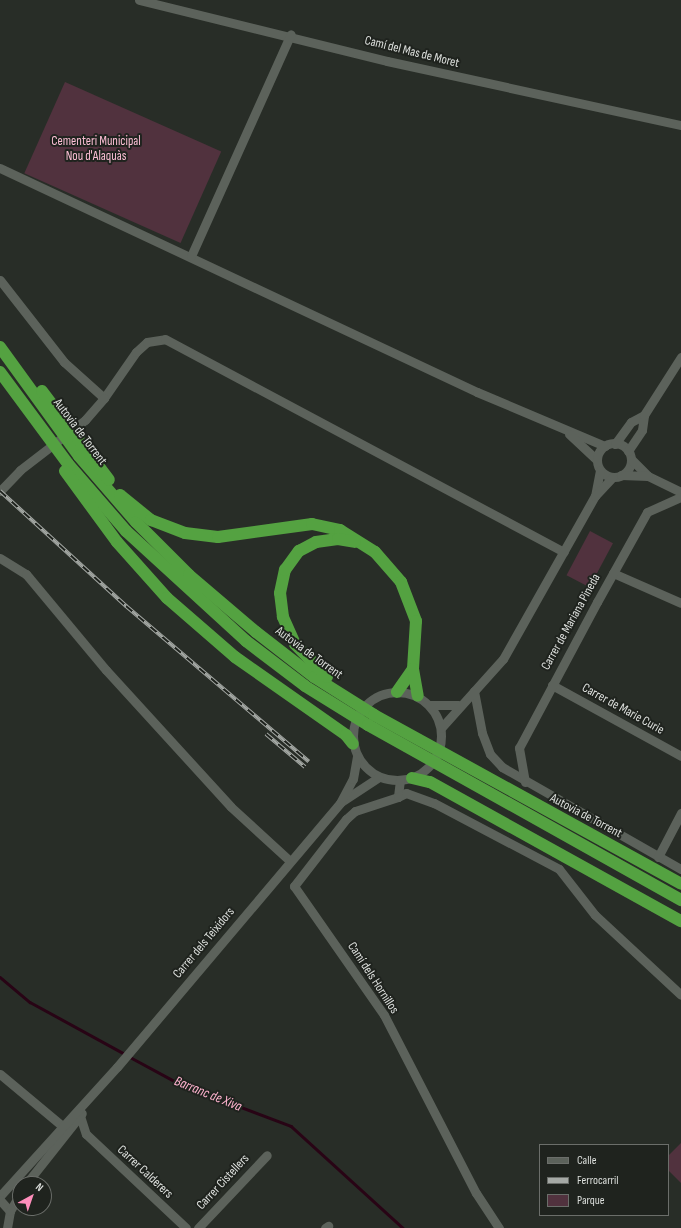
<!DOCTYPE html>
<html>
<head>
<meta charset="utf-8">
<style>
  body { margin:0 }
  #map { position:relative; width:681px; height:1228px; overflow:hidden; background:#282d27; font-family:"Sofia Sans Condensed",sans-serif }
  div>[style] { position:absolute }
  .green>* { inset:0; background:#51323e; transform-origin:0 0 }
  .stream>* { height:2.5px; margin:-1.25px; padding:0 1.25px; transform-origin:1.25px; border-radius:1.25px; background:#280415 }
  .minor>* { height:9px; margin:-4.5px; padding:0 4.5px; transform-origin:4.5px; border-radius:4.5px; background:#5c625b }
  .minor>.ring { margin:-4.5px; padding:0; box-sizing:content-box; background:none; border:9px solid #5c625b; border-radius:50% }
  .highway>* { height:12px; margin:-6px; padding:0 6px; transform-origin:6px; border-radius:6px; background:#54a241 }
  .rail>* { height:4px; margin-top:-2px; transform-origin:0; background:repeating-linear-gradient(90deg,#1f231e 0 8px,#a5a9a5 0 16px); box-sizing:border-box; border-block:1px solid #a5a9a5 }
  span { translate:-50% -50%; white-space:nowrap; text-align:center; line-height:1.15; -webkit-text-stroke:4px #1f231e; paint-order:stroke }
  .street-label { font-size:13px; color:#dcdfdc }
  .park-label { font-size:13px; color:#fcbfd5 }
  .water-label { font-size:14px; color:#ffb3cf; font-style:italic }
  .legend { position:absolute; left:539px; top:1144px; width:130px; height:72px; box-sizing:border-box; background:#1f231e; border:1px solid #6b6e6a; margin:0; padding:5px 7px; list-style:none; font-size:12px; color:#dcdfdc }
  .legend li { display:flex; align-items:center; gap:8px; height:20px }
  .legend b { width:20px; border:1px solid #6b6e6a }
  .north { position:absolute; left:12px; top:1176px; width:40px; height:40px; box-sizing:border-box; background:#1f231e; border:1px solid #6b6e6a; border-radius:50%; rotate:40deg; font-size:11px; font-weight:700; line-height:16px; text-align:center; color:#dcdfdc }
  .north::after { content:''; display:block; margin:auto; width:14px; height:18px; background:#fe8ebb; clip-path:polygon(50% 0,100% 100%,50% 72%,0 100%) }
</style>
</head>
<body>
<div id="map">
  <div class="green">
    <i style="left:65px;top:82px;width:171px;height:100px;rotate:24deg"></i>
    <i style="left:590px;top:531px;width:26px;height:50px;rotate:28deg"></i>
    <i style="clip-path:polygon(681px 1143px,681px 1183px,668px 1170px,668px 1156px)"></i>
  </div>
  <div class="stream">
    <i style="left:0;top:977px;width:39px;rotate:40deg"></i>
    <i style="left:30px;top:1002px;width:108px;rotate:28.7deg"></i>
    <i style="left:130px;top:1057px;width:55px;rotate:28.4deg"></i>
    <i style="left:178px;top:1083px;width:121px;rotate:20.8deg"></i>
    <i style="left:291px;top:1126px;width:151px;rotate:42.3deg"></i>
  </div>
  <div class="minor">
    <i style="left:139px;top:0;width:255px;rotate:13.8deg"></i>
    <i style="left:387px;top:61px;width:301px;rotate:12.3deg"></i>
    <i style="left:0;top:168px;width:527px;rotate:25.15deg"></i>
    <i style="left:477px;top:392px;width:139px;rotate:22.9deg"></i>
    <i style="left:191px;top:256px;width:243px;rotate:-65.8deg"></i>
    <i style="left:0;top:280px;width:104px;rotate:52deg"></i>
    <i style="left:64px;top:362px;width:54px;rotate:42deg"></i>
    <i style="left:104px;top:398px;width:56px;rotate:-55.2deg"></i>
    <i style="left:136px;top:352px;width:15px;rotate:-42deg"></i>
    <i style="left:147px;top:342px;width:18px;rotate:-9deg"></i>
    <i style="left:165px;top:339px;width:452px;rotate:28.1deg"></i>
    <i style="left:569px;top:434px;width:38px;rotate:43deg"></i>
    <i class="ring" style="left:597px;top:443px;width:25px;height:25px"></i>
    <i style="left:615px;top:444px;width:27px;rotate:-54deg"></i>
    <i style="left:631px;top:422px;width:15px;rotate:-28deg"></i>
    <i style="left:628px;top:451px;width:25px;rotate:-56deg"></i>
    <i style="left:642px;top:430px;width:15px;rotate:-82deg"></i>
    <i style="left:644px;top:415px;width:69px;rotate:-57.5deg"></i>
    <i style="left:631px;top:459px;width:24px;rotate:45deg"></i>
    <i style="left:648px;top:476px;width:37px;rotate:26deg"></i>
    <i style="left:621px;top:475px;width:27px;rotate:2deg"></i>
    <i style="left:0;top:491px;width:29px;rotate:-46deg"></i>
    <i style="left:20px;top:470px;width:82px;rotate:-37.6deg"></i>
    <i style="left:85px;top:420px;width:29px;rotate:-49deg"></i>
    <i style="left:595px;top:496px;width:26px;rotate:-79deg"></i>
    <i style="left:0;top:558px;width:31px;rotate:32deg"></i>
    <i style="left:26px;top:574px;width:125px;rotate:50.2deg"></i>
    <i style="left:106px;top:670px;width:185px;rotate:47.6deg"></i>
    <i style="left:231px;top:807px;width:80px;rotate:42.5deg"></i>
    <i style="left:613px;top:573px;width:74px;rotate:23.8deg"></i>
    <i style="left:552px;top:685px;width:147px;rotate:28.8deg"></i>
    <i style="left:474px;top:691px;width:43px;rotate:79.2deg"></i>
    <i style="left:482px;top:733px;width:22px;rotate:69deg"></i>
    <i style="left:490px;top:754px;width:18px;rotate:47deg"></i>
    <i style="left:502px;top:767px;width:206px;rotate:29.7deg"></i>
    <i class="ring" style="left:353px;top:692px;width:79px;height:79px"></i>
    <i style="left:430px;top:705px;width:28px"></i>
    <i style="left:441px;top:728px;width:93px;rotate:-48.1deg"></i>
    <i style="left:503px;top:659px;width:187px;rotate:-60.6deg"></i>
    <i style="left:595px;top:496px;width:26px;rotate:-47deg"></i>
    <i style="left:400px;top:780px;width:17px;rotate:97deg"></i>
    <i style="left:398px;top:797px;width:45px;rotate:162deg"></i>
    <i style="left:355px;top:811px;width:12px;rotate:138deg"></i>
    <i style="left:346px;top:819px;width:85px;rotate:127.8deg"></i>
    <i style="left:294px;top:886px;width:157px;rotate:55.1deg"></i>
    <i style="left:384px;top:1015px;width:200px;rotate:62.7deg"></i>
    <i style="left:476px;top:1193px;width:42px;rotate:56.7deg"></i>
    <i style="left:525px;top:782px;width:35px;rotate:-100deg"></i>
    <i style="left:519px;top:748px;width:166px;rotate:-61.9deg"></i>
    <i style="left:597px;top:602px;width:103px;rotate:-60.9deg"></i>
    <i style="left:647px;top:512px;width:37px;rotate:-24deg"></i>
    <i style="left:398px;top:797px;width:9px;rotate:-27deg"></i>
    <i style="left:406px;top:793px;width:30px;rotate:20deg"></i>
    <i style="left:434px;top:803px;width:141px;rotate:27.8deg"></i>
    <i style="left:559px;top:869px;width:58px;rotate:52deg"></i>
    <i style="left:595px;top:915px;width:117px;rotate:42.9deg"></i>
    <i style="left:341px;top:802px;width:45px;rotate:-33.3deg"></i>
    <i style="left:658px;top:857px;width:50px;rotate:-62.4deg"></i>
    <i style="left:0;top:1074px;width:80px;rotate:39.9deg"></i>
    <i style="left:80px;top:1116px;width:19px;rotate:72deg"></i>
    <i style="left:86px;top:1134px;width:137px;rotate:43.2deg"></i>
    <i style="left:26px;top:1184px;width:90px;rotate:-51.7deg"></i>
    <i style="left:0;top:1196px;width:174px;rotate:-47.8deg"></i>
    <i style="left:117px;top:1067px;width:346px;rotate:-49.8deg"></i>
    <i style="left:340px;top:803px;width:27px;rotate:-62deg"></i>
    <i style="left:353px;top:779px;width:23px;rotate:-80deg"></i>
    <i style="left:0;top:1200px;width:15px;rotate:48deg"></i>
    <i style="left:10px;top:1211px;width:17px;rotate:100deg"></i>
    <i style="left:10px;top:1211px;width:20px;rotate:-60deg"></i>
    <i style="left:198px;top:1228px;width:100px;rotate:-46.6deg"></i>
    <i style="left:325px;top:1228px;width:4px;rotate:-34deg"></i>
  </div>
  <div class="highway">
    <i style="left:0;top:347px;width:135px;rotate:54.1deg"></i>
    <i style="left:79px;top:456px;width:87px;rotate:49.2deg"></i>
    <i style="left:136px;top:522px;width:75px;rotate:45deg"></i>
    <i style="left:189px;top:575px;width:88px;rotate:40.4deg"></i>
    <i style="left:256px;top:632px;width:73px;rotate:37.8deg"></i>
    <i style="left:314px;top:677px;width:71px;rotate:32.3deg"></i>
    <i style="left:374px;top:715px;width:350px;rotate:28.8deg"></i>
    <i style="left:0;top:372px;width:114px;rotate:53.5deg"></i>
    <i style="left:68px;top:464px;width:89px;rotate:49.1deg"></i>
    <i style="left:126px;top:531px;width:163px;rotate:42.5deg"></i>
    <i style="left:246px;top:641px;width:74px;rotate:37.3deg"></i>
    <i style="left:305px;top:686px;width:74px;rotate:31.8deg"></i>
    <i style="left:368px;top:725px;width:359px;rotate:29.2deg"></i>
    <i style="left:42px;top:391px;width:111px;rotate:53deg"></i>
    <i style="left:65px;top:471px;width:88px;rotate:53.8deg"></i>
    <i style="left:117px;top:542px;width:75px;rotate:48.2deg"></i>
    <i style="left:167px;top:598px;width:90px;rotate:40.9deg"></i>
    <i style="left:235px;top:657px;width:136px;rotate:35.1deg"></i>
    <i style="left:346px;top:735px;width:11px;rotate:52deg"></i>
    <i style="left:120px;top:495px;width:40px;rotate:39deg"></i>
    <i style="left:151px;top:520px;width:36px;rotate:21deg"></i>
    <i style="left:185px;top:533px;width:33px;rotate:7deg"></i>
    <i style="left:218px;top:537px;width:95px;rotate:-7.9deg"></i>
    <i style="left:312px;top:524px;width:29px;rotate:12deg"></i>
    <i style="left:340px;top:530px;width:41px;rotate:32.2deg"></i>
    <i style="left:375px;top:552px;width:40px;rotate:49deg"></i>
    <i style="left:401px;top:582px;width:42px;rotate:69deg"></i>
    <i style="left:416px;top:621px;width:48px;rotate:93.6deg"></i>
    <i style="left:413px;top:669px;width:28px;rotate:125deg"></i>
    <i style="left:413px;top:669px;width:27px;rotate:80deg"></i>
    <i style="left:327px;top:677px;width:46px;rotate:-134.1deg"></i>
    <i style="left:295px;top:644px;width:30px;rotate:-114deg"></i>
    <i style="left:283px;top:617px;width:24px;rotate:-97deg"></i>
    <i style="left:280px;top:593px;width:24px;rotate:-78deg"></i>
    <i style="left:285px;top:570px;width:24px;rotate:-54deg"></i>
    <i style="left:299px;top:551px;width:19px;rotate:-28deg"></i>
    <i style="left:316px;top:542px;width:22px;rotate:-8deg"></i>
    <i style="left:338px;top:539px;width:17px;rotate:10deg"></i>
    <i style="left:412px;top:778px;width:18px;rotate:13deg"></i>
    <i style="left:430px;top:782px;width:287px;rotate:29deg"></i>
  </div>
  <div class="rail">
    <i style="left:0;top:491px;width:171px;rotate:42.4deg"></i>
    <i style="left:126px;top:606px;width:240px;rotate:40.4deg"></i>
    <i style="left:266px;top:734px;width:51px;rotate:40.2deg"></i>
  </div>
  <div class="street-label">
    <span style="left:412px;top:52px;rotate:14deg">Camí del Mas de Moret</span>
    <span style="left:80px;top:432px;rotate:53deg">Autovia de Torrent</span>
    <span style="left:571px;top:622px;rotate:-61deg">Carrer de Mariana Pineda</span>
    <span style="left:309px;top:653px;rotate:36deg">Autovia de Torrent</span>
    <span style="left:623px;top:709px;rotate:29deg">Carrer de Marie Curie</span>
    <span style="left:586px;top:816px;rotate:28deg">Autovia de Torrent</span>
    <span style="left:204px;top:943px;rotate:-50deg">Carrer dels Teixidors</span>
    <span style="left:373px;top:978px;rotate:57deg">Camí dels Hornillos</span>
    <span style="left:145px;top:1172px;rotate:43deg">Carrer Calderers</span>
    <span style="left:223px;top:1182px;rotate:-47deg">Carrer Cistellers</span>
  </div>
  <div class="park-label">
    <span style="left:96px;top:149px">Cementeri Municipal<br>Nou d'Alaquàs</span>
  </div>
  <div class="water-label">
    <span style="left:208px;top:1094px;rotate:22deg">Barranc de Xiva</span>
  </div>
  <ul class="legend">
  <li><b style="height:5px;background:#5c625b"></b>Calle</li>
  <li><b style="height:5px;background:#a5a9a5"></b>Ferrocarril</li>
  <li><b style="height:11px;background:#51323e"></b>Parque</li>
  </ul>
  <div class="north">N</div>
</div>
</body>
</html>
